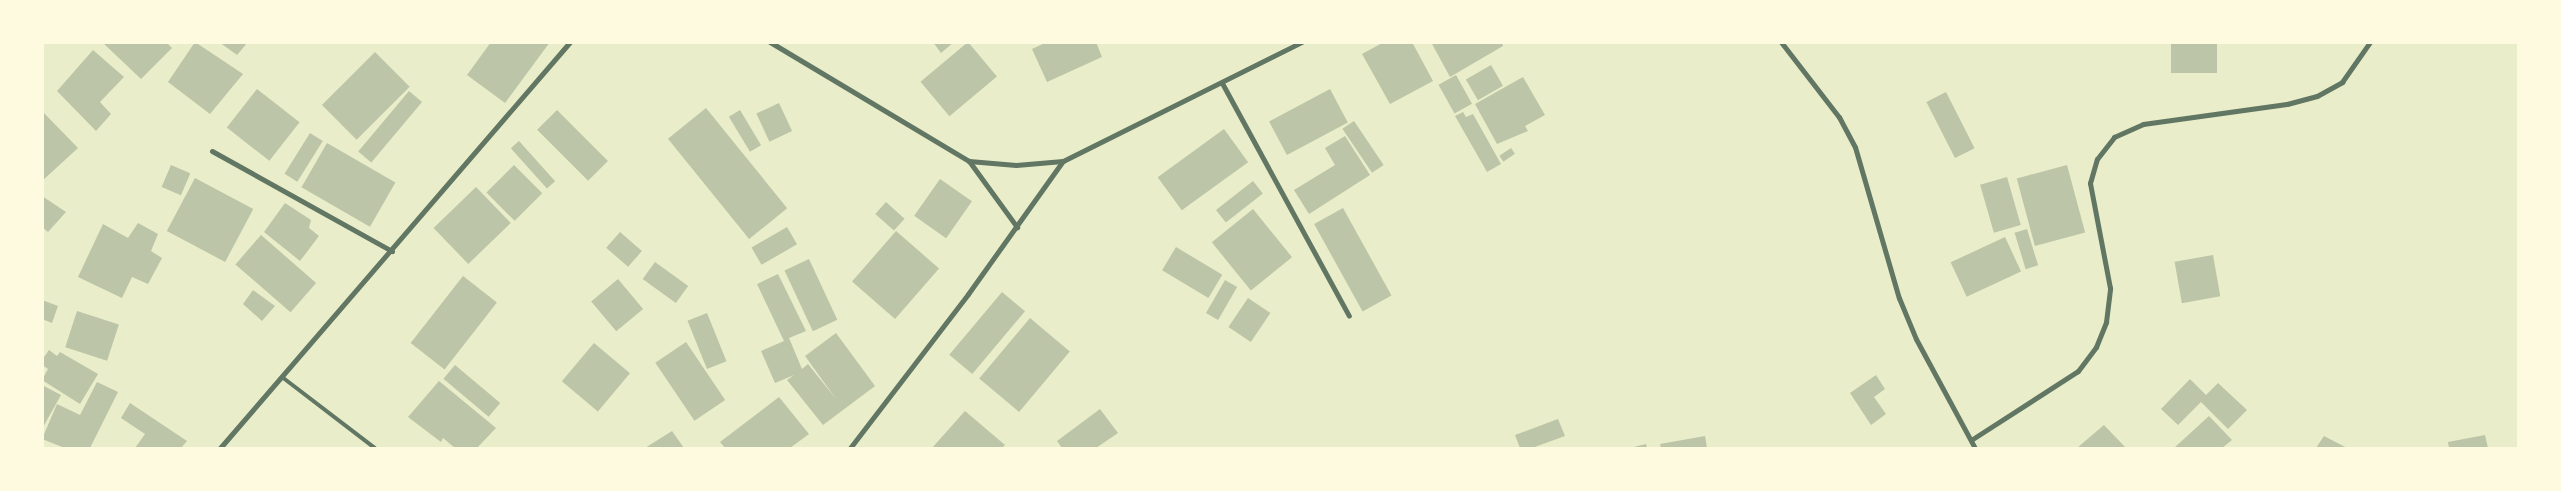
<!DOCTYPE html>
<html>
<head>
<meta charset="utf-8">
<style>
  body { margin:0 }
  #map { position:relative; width:2561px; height:491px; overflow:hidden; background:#e9edc9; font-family:"PT Sans Narrow",sans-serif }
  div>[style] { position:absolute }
  .building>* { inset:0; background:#bcc5a7; transform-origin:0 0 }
  .service>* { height:4px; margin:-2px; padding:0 2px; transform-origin:2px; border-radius:2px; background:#617663 }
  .minor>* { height:5px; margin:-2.5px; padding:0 2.5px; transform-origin:2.5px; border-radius:2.5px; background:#617663 }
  span { translate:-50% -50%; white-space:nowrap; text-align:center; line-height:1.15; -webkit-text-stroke:4px #fefae0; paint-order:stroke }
  .frame { position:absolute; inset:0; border:44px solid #fefae0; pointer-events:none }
</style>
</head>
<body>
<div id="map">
  <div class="building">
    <i style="clip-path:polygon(102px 42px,166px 42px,172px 48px,141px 79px)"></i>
    <i style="clip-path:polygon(195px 42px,243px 74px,210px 114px,168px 82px)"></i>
    <i style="clip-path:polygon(219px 42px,248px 42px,237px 55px)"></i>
    <i style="clip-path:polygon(491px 42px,550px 42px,505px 103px,467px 75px)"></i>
    <i style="clip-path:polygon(933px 42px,954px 42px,941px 53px)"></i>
    <i style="left:968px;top:42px;width:45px;height:62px;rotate:50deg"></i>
    <i style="clip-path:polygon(1047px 42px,1096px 42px,1102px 57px,1047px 82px,1032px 49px)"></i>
    <i style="clip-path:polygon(1384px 42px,1412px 42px,1433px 81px,1390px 104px,1362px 54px)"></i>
    <i style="clip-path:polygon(1431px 42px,1502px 42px,1503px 46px,1450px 77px)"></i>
    <i style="left:2171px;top:42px;width:46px;height:31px"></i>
    <i style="clip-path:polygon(93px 50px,124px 77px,100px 102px,111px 114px,96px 131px,57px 91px)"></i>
    <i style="left:375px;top:52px;width:49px;height:75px;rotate:45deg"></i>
    <i style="left:1491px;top:65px;width:24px;height:29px;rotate:60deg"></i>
    <i style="left:1456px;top:75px;width:33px;height:20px;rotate:61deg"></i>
    <i style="clip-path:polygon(1523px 77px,1545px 115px,1525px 126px,1528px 131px,1497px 144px,1475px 104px)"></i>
    <i style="left:257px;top:89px;width:54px;height:49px;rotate:38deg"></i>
    <i style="left:1330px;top:89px;width:38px;height:69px;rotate:62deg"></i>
    <i style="left:409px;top:91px;width:17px;height:79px;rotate:40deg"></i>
    <i style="left:1946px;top:92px;width:63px;height:22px;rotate:63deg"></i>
    <i style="left:779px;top:103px;width:31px;height:25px;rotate:65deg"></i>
    <i style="left:706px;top:108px;width:129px;height:49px;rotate:51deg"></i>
    <i style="left:557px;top:110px;width:72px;height:28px;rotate:45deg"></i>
    <i style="left:740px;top:110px;width:41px;height:13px;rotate:59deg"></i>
    <i style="clip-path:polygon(42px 111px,78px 148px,42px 181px)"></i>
    <i style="clip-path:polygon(1463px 112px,1466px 117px,1473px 114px,1501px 164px,1487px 172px,1455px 116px)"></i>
    <i style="left:1354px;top:121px;width:53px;height:14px;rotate:56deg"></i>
    <i style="left:1224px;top:129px;width:41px;height:82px;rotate:54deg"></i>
    <i style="left:310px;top:133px;width:15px;height:48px;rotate:32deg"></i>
    <i style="clip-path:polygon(1345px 136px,1370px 175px,1309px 214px,1294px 190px,1335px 165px,1325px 148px)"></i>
    <i style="left:519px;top:141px;width:54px;height:11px;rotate:48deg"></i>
    <i style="left:327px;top:143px;width:79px;height:51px;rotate:30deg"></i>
    <i style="left:1511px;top:148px;width:7px;height:14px;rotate:56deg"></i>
    <i style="left:171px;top:165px;width:21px;height:24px;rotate:23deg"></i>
    <i style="left:514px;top:165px;width:40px;height:39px;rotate:45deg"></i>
    <i style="left:2067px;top:165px;width:70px;height:52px;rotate:75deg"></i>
    <i style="left:2007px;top:177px;width:50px;height:28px;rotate:74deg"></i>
    <i style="left:195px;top:178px;width:66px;height:60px;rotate:28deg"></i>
    <i style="left:940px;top:179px;width:39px;height:45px;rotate:35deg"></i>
    <i style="left:1253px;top:181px;width:16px;height:47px;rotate:52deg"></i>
    <i style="left:476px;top:187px;width:50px;height:59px;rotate:46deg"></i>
    <i style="clip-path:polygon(42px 196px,66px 212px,48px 232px,42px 227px)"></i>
    <i style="left:886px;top:202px;width:25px;height:16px;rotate:42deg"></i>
    <i style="clip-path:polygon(285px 203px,311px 220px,309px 228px,319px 236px,300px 261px,264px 232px)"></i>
    <i style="left:1343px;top:208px;width:100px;height:33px;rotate:61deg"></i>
    <i style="left:1253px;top:209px;width:62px;height:53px;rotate:51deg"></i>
    <i style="clip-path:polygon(138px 223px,158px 234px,151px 251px,162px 258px,148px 284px,132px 277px,122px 298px,78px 277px,103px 224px,128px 238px)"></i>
    <i style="left:787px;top:227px;width:20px;height:41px;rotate:60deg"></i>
    <i style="left:2027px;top:229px;width:38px;height:13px;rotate:73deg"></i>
    <i style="left:896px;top:231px;width:57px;height:67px;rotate:41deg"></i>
    <i style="left:620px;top:232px;width:29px;height:21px;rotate:41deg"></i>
    <i style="left:261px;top:235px;width:73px;height:39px;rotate:41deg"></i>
    <i style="left:2005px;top:237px;width:38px;height:60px;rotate:65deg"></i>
    <i style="left:1176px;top:247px;width:54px;height:27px;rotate:31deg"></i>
    <i style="left:2213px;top:255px;width:42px;height:39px;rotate:80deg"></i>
    <i style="left:809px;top:259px;width:67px;height:27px;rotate:65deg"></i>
    <i style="left:655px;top:262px;width:41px;height:21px;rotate:36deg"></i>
    <i style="clip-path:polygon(778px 274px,806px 331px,789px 338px,802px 369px,808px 364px,836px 399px,805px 356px,836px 333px,875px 386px,823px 425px,787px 380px,794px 375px,775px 383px,761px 351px,784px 341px,757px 284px)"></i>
    <i style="left:463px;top:276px;width:43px;height:85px;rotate:38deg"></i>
    <i style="left:618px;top:279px;width:39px;height:35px;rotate:50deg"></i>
    <i style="left:1225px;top:280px;width:14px;height:38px;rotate:30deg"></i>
    <i style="clip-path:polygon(253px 290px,275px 306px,262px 321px,243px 304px)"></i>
    <i style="left:1002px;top:292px;width:30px;height:82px;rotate:40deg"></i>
    <i style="left:1248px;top:298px;width:27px;height:35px;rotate:34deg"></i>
    <i style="clip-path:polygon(42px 300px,58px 306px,52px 323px,42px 319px)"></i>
    <i style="left:77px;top:311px;width:44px;height:38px;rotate:18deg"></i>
    <i style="left:707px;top:313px;width:52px;height:21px;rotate:68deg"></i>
    <i style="left:1030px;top:318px;width:52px;height:79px;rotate:40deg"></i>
    <i style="left:686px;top:342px;width:70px;height:37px;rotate:56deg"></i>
    <i style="left:594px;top:343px;width:47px;height:50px;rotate:40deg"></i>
    <i style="clip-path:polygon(49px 350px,57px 356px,60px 352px,98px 374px,80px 404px,42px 380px,48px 369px,42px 365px,42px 360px)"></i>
    <i style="left:455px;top:365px;width:59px;height:18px;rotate:40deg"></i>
    <i style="clip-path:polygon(1876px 375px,1885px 389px,1874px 397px,1886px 414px,1871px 425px,1850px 393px)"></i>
    <i style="clip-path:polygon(2190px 379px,2206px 395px,2218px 383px,2247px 410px,2228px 429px,2201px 402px,2178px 425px,2161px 409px)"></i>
    <i style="clip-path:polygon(439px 381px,496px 428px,477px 448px,455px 448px,443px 438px,441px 442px,408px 417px)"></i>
    <i style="clip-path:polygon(97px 382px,118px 392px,90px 448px,65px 448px,42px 439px,57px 404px,80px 415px)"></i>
    <i style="clip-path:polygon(42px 385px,61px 395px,42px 429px)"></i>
    <i style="clip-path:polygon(779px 397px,809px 434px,790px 448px,725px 448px,720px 442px)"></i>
    <i style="clip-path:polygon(130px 403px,187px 441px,181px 448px,135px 448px,145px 434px,121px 418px)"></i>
    <i style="clip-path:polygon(1100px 409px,1118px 433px,1096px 448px,1062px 448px,1057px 441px)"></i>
    <i style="clip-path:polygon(965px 411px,1005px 445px,1002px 448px,932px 448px)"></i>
    <i style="clip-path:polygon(2209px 416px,2232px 440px,2222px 448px,2174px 448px)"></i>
    <i style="clip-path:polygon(1558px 419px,1565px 436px,1532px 448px,1520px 448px,1515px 435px)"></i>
    <i style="clip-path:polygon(2104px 425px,2126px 448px,2077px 448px)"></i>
    <i style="clip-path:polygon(672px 431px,684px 448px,645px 448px)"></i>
    <i style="clip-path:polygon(2485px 435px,2488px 448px,2449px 448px,2448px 442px)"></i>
    <i style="clip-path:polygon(1705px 436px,1707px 448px,1661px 448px,1660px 444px)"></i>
    <i style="clip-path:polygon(2324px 436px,2347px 448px,2316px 448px)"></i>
    <i style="clip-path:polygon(1646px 444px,1647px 448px,1634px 448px,1634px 447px)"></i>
  </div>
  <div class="service">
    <i style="left:282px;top:377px;width:117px;rotate:37.4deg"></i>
  </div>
  <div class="minor">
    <i style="left:770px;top:42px;width:232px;rotate:30.9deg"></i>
    <i style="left:969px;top:161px;width:82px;rotate:54deg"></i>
    <i style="left:1781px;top:42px;width:95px;rotate:52.3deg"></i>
    <i style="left:1839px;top:117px;width:34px;rotate:62deg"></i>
    <i style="left:1855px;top:147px;width:157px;rotate:73.8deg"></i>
    <i style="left:1899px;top:298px;width:44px;rotate:67.5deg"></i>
    <i style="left:1916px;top:339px;width:124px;rotate:61.6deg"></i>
    <i style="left:1222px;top:83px;width:265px;rotate:61.4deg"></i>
    <i style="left:212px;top:151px;width:206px;rotate:29.1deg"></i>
    <i style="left:969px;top:161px;width:47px;rotate:4.9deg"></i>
    <i style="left:1016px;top:165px;width:47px;rotate:-4.9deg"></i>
    <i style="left:1063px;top:161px;width:267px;rotate:-26.5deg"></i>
    <i style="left:1971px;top:440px;width:127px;rotate:-32.8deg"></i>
    <i style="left:2078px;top:371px;width:30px;rotate:-53deg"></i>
    <i style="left:2096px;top:347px;width:27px;rotate:-68deg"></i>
    <i style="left:2106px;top:322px;width:34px;rotate:-83deg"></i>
    <i style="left:2110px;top:288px;width:107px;rotate:-100.8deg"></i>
    <i style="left:2090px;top:183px;width:25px;rotate:-74deg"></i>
    <i style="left:2097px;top:159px;width:28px;rotate:-52deg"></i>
    <i style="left:2114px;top:137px;width:32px;rotate:-24deg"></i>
    <i style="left:2143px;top:124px;width:145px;rotate:-7.9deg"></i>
    <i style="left:2287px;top:104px;width:31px;rotate:-15deg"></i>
    <i style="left:2317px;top:96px;width:29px;rotate:-29deg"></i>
    <i style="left:2342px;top:82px;width:49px;rotate:-55deg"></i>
    <i style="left:220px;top:448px;width:536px;rotate:-49.24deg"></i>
    <i style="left:850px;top:448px;width:194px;rotate:-52.5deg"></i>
    <i style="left:968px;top:294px;width:163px;rotate:-54.5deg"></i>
  </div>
  <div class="frame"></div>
</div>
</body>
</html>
